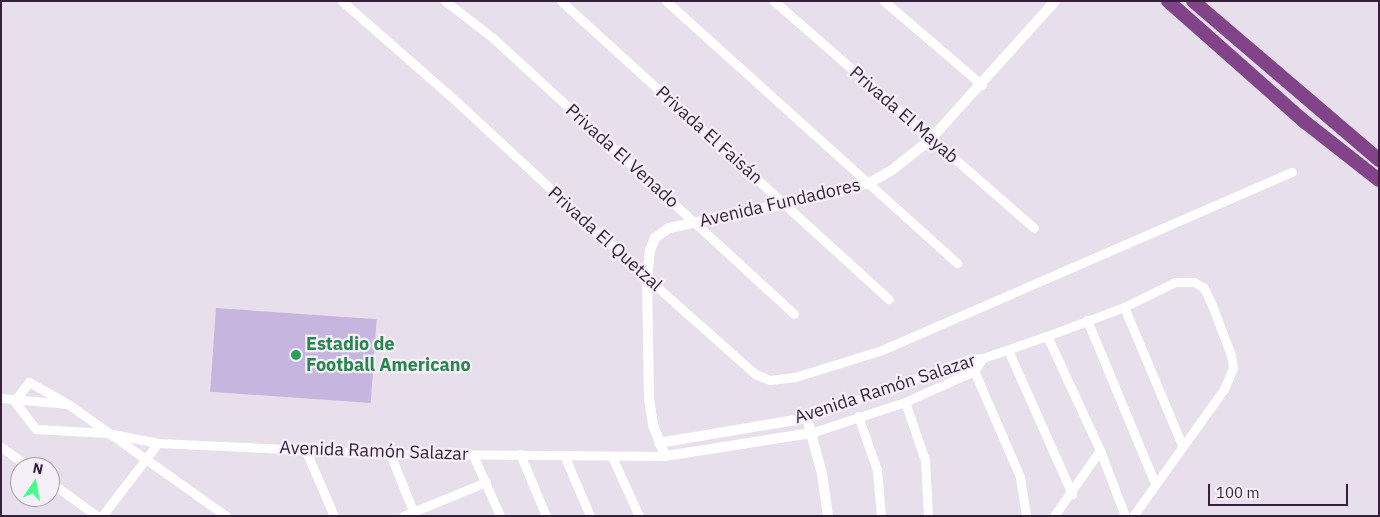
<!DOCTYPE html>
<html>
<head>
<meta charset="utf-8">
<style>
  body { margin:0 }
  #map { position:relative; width:1380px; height:517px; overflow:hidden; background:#e7dfec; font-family:"IBM Plex Sans",sans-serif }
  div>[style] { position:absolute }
  .green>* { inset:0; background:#c6b5df; transform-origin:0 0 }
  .minor>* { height:9px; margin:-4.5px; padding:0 4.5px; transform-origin:4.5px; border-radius:4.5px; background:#fff }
  .tertiary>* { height:10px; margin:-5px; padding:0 5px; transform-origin:5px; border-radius:5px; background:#fff }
  .trunk>* { height:14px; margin:-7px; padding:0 7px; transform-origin:7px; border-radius:7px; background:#814488 }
  .dots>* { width:14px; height:14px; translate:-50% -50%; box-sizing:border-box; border:2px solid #f5eff8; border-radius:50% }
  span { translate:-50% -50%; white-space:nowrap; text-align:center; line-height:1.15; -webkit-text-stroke:4.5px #f5eff8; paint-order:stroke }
  .street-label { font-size:18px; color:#381e3d }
  .leisure-label { font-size:18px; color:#27864d; font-weight:700 }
  .left { translate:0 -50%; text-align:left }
  .frame { position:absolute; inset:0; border:2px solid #381e3d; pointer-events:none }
  .north { position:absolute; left:10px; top:457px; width:50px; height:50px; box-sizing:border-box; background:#f5eff8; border:1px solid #a99bad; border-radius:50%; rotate:12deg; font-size:14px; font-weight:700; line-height:20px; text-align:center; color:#381e3d }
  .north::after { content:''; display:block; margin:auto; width:18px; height:22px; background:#4afe8c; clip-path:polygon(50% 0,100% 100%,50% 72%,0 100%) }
  .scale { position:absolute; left:1208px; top:484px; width:140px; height:22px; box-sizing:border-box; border:2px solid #381e3d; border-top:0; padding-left:6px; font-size:15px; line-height:18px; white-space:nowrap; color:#381e3d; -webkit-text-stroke:4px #f5eff8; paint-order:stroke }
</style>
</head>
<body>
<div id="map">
  <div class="green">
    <i style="left:216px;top:308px;width:161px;height:84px;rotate:4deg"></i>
  </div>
  <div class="minor">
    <i style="left:342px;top:1px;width:153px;rotate:41.3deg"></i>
    <i style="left:457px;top:102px;width:259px;rotate:42.8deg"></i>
    <i style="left:647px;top:278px;width:144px;rotate:41.6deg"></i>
    <i style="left:755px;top:374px;width:16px;rotate:22deg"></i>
    <i style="left:770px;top:380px;width:25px;rotate:-7deg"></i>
    <i style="left:795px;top:377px;width:91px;rotate:-17.2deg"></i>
    <i style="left:882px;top:350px;width:447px;rotate:-23.5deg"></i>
    <i style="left:445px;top:1px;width:61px;rotate:37.6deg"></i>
    <i style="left:493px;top:38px;width:408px;rotate:42.5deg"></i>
    <i style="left:561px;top:1px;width:443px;rotate:42.3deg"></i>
    <i style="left:666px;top:1px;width:392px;rotate:42deg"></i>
    <i style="left:774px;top:1px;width:345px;rotate:41.1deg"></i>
    <i style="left:884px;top:1px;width:129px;rotate:40.6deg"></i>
    <i style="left:1124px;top:307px;width:150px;rotate:67.2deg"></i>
    <i style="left:1087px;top:320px;width:177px;rotate:67.4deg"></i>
    <i style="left:1047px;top:336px;width:126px;rotate:65.1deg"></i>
    <i style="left:1100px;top:450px;width:71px;rotate:69.3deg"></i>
    <i style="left:1008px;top:350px;width:158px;rotate:66deg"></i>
    <i style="left:972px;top:366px;width:121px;rotate:66.6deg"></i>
    <i style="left:1020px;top:477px;width:39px;rotate:81deg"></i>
    <i style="left:1px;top:398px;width:67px;rotate:5.1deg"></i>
    <i style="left:68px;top:404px;width:194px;rotate:35.3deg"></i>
    <i style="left:905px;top:402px;width:61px;rotate:71deg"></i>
    <i style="left:925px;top:460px;width:56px;rotate:86.9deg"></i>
    <i style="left:68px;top:404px;width:45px;rotate:-150.6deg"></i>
    <i style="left:29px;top:382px;width:24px;rotate:128deg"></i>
    <i style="left:14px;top:401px;width:36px;rotate:52deg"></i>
    <i style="left:36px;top:429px;width:71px;rotate:3.2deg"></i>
    <i style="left:107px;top:433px;width:52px;rotate:11.1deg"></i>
    <i style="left:158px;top:443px;width:232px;rotate:2.7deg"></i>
    <i style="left:390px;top:454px;width:275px;rotate:0.4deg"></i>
    <i style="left:858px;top:416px;width:57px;rotate:70.6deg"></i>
    <i style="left:877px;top:470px;width:46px;rotate:85deg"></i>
    <i style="left:807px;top:418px;width:172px;rotate:-20deg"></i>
    <i style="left:969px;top:359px;width:14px;rotate:-4deg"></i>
    <i style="left:983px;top:358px;width:68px;rotate:-19deg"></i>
    <i style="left:1047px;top:336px;width:82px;rotate:-20.6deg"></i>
    <i style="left:1124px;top:307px;width:57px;rotate:-26.1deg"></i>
    <i style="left:1175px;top:282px;width:19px"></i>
    <i style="left:1194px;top:282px;width:12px;rotate:31deg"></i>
    <i style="left:1204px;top:288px;width:19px;rotate:65deg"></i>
    <i style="left:1212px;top:305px;width:53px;rotate:69.2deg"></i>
    <i style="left:1231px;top:355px;width:13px;rotate:81deg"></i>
    <i style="left:1233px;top:368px;width:23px;rotate:113deg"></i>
    <i style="left:1224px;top:389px;width:156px;rotate:125.6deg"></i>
    <i style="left:811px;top:433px;width:99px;rotate:-18.3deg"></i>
    <i style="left:905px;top:402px;width:76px;rotate:-24.2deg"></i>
    <i style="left:974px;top:371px;width:16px;rotate:-55deg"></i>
    <i style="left:1px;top:447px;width:35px;rotate:35deg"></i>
    <i style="left:305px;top:449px;width:73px;rotate:66.6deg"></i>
    <i style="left:390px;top:454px;width:61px;rotate:68deg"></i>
    <i style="left:520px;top:454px;width:67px;rotate:67.2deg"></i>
    <i style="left:473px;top:455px;width:67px;rotate:66.1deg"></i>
    <i style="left:564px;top:455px;width:66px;rotate:66.9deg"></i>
    <i style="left:612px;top:457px;width:65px;rotate:65.4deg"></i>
    <i style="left:50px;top:482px;width:58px;rotate:35.9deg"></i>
    <i style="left:102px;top:516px;width:92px;rotate:-52.5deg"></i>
    <i style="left:403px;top:516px;width:90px;rotate:-22.3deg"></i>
    <i style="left:1054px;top:516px;width:80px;rotate:-55.1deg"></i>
  </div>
  <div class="tertiary">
    <i style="left:811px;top:433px;width:148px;rotate:171deg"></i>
    <i style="left:665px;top:456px;width:34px;rotate:-111deg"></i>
    <i style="left:653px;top:424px;width:25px;rotate:-99deg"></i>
    <i style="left:649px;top:399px;width:121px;rotate:-90.9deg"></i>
    <i style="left:647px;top:278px;width:28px;rotate:-84deg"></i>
    <i style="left:650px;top:250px;width:13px;rotate:-67deg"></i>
    <i style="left:655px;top:238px;width:17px;rotate:-36deg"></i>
    <i style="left:669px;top:228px;width:167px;rotate:-11.8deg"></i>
    <i style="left:832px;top:194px;width:39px;rotate:-17deg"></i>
    <i style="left:869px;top:183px;width:26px;rotate:-29deg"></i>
    <i style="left:892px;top:170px;width:48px;rotate:-38.3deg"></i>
    <i style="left:930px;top:140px;width:187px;rotate:-48deg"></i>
    <i style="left:659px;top:443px;width:150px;rotate:-9.6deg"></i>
    <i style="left:807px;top:418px;width:58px;rotate:75deg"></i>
    <i style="left:822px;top:474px;width:42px;rotate:81.9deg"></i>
  </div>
  <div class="trunk">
    <i style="left:1168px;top:1px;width:183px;rotate:41.5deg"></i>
    <i style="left:1305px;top:122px;width:94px;rotate:38.1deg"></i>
    <i style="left:1193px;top:1px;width:245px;rotate:40.5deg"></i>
  </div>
  <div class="dots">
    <i style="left:296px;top:355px;background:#2e9e5b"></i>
  </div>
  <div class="street-label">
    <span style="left:904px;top:115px;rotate:41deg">Privada El Mayab</span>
    <span style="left:709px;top:135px;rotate:42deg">Privada El Faisán</span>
    <span style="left:622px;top:156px;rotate:42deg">Privada El Venado</span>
    <span style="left:780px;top:203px;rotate:-13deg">Avenida Fundadores</span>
    <span style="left:605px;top:239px;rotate:42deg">Privada El Quetzal</span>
    <span style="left:885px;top:389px;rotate:-18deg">Avenida Ramón Salazar</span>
    <span style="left:374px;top:451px;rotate:2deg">Avenida Ramón Salazar</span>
  </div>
  <div class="leisure-label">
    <span class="left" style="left:306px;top:355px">Estadio de<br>Football Americano</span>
  </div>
  <div class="frame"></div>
  <div class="north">N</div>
  <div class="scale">100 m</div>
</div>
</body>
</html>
